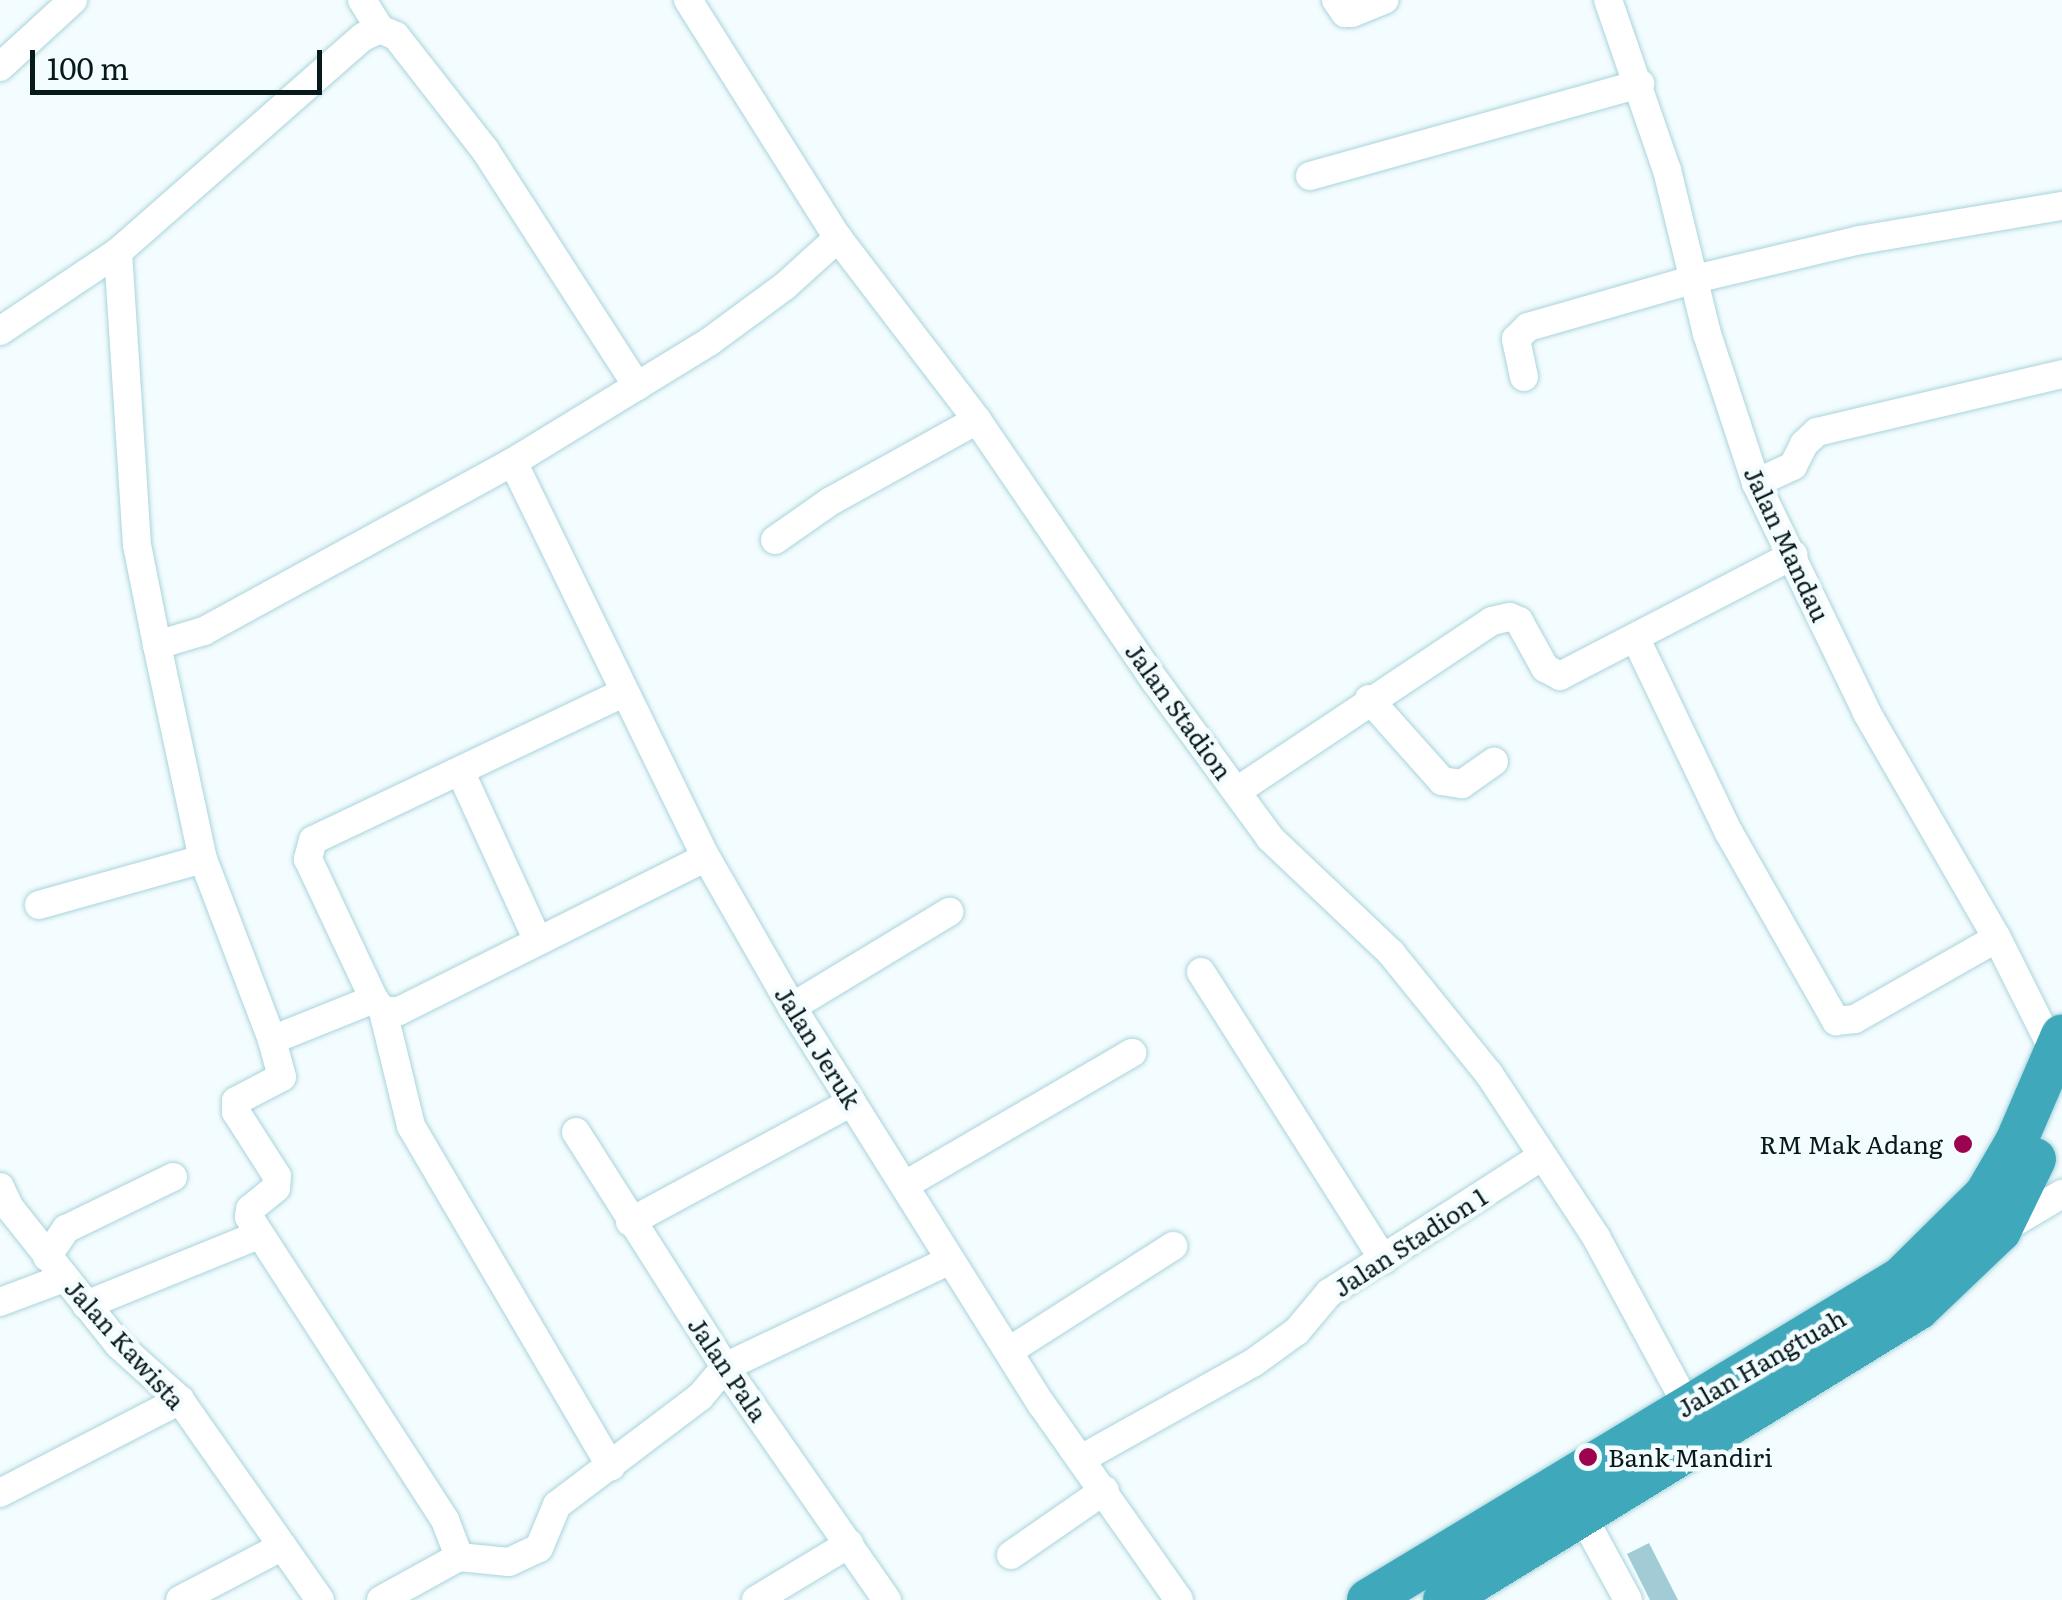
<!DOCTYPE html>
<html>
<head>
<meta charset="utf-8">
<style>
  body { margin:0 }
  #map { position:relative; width:2062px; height:1600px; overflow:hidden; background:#f3fcfe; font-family:Literata,serif }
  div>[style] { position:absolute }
  .building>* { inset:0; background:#a1ccd5 }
  .roads { filter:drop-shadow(0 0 2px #a8d4dc) drop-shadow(0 0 2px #a8d4dc) }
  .minor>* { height:28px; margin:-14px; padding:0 14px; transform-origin:14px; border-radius:14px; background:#fff }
  .highway>* { height:42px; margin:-21px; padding:0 21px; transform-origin:21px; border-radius:21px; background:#3fa8bb }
  .dots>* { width:28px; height:28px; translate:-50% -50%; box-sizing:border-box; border:5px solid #f3fcfe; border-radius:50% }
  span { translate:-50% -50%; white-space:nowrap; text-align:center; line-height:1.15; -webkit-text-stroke:9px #f3fcfe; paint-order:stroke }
  .street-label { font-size:25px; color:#08191c }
  .poi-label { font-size:25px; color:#08191c }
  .right { translate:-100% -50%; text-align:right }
  .left { translate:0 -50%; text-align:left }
  .scale { position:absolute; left:30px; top:50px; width:292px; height:45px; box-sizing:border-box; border:5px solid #08191c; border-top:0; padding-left:12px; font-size:30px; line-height:35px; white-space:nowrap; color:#08191c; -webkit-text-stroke:8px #f3fcfe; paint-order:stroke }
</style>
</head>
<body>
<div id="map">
  <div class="building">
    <i style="clip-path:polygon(1649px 1543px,1678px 1600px,1650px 1600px,1627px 1554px)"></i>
  </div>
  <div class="roads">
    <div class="minor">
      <i style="left:362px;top:0;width:34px;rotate:58deg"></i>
      <i style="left:688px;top:0;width:281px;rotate:57.8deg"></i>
      <i style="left:838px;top:238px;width:229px;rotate:52.6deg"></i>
      <i style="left:977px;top:420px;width:317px;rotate:55.7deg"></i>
      <i style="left:1156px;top:682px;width:193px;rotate:53.8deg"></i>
      <i style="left:1270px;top:838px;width:167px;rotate:43.5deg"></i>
      <i style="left:1391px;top:953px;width:156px;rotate:51deg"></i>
      <i style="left:1489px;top:1074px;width:195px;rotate:56.7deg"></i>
      <i style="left:1596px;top:1237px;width:191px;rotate:61.6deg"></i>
      <i style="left:1336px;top:0;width:16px;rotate:55deg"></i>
      <i style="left:1345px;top:13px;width:7px"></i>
      <i style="left:1352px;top:13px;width:35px;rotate:-22deg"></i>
      <i style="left:1608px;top:0;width:180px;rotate:70.9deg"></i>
      <i style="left:1667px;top:170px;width:169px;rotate:76.3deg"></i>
      <i style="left:1707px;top:334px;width:157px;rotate:71.8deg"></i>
      <i style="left:1756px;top:483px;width:255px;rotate:64.2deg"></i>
      <i style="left:1867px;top:713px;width:260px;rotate:60deg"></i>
      <i style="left:1997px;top:938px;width:127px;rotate:63.4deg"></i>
      <i style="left:0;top:67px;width:99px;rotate:-42.5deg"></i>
      <i style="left:1310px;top:176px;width:343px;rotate:-15.6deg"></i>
      <i style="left:118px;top:252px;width:294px;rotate:86.3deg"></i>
      <i style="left:137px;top:545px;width:102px;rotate:78.7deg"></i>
      <i style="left:157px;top:645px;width:49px;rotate:-16.6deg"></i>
      <i style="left:204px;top:631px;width:352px;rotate:-28.7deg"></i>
      <i style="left:513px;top:462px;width:230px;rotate:-31.5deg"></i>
      <i style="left:709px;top:342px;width:94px;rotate:-36.4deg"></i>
      <i style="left:785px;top:286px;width:72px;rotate:-42.2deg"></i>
      <i style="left:0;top:331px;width:142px;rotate:-33.8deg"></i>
      <i style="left:118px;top:252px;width:326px;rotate:-41.3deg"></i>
      <i style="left:363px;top:37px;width:19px;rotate:-25deg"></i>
      <i style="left:380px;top:29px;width:17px;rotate:24deg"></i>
      <i style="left:396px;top:36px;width:145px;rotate:52deg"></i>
      <i style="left:485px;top:150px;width:281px;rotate:57.2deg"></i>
      <i style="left:1524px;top:377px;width:39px;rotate:-102deg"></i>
      <i style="left:1516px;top:339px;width:17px;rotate:-45deg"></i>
      <i style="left:1528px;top:327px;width:174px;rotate:-16deg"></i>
      <i style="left:1695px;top:279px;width:170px;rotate:-13.3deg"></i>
      <i style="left:1860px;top:240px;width:205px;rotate:-9.6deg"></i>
      <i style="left:513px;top:462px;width:440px;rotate:64deg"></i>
      <i style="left:706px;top:857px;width:173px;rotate:60.2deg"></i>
      <i style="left:792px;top:1007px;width:470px;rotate:57.9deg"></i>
      <i style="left:1042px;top:1405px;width:238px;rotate:54.9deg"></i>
      <i style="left:1756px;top:483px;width:41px;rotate:-24.7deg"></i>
      <i style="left:1793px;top:466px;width:25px;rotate:-63deg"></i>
      <i style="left:1804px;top:444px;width:18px;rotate:-43deg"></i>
      <i style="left:1817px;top:432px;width:252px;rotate:-13.3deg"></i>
      <i style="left:775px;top:540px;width:68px;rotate:-34.9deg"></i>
      <i style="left:831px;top:501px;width:167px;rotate:-29deg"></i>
      <i style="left:1636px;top:639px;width:213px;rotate:64.4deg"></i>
      <i style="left:1728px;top:831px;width:219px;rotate:60.4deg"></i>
      <i style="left:1836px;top:1021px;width:19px;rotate:-6deg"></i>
      <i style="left:1855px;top:1019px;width:163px;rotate:-29.7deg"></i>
      <i style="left:157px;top:645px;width:219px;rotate:77.9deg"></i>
      <i style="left:203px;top:859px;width:194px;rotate:69.1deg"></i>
      <i style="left:623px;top:693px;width:343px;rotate:154.6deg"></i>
      <i style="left:313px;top:840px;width:20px;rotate:105deg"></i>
      <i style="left:308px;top:859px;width:155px;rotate:64.8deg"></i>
      <i style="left:374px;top:999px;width:15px;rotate:53deg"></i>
      <i style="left:383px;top:1011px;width:16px"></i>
      <i style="left:399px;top:1011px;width:343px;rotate:-26.6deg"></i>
      <i style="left:1369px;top:699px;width:110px;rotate:48.3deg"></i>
      <i style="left:1442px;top:781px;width:20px;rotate:9deg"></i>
      <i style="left:1462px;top:784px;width:39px;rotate:-35deg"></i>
      <i style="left:461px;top:773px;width:185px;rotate:65.4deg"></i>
      <i style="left:1237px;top:791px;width:306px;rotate:-33.7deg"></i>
      <i style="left:1492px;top:621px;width:18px;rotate:-13deg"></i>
      <i style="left:1510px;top:617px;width:10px;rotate:24deg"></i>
      <i style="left:1519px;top:621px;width:54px;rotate:61deg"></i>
      <i style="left:1545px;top:668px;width:17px;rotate:28deg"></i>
      <i style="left:1560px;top:676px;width:263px;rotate:-27.4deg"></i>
      <i style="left:39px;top:905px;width:170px;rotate:-15.7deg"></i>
      <i style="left:1201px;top:972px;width:341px;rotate:57.6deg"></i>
      <i style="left:374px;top:999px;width:110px;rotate:158.1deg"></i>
      <i style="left:272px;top:1040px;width:38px;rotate:75deg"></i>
      <i style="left:282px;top:1077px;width:52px;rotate:152.4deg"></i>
      <i style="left:236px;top:1101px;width:11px;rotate:90deg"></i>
      <i style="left:236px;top:1112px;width:76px;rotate:57.4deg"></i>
      <i style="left:277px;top:1176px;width:12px;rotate:95deg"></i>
      <i style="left:276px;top:1188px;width:33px;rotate:141deg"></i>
      <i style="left:250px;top:1209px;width:8px;rotate:97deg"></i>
      <i style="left:249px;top:1217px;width:361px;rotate:57.1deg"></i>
      <i style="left:445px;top:1520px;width:40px;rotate:69deg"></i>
      <i style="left:792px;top:1007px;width:184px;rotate:-31.2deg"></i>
      <i style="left:383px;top:1011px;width:118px;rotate:76.3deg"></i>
      <i style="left:411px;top:1126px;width:395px;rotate:59.6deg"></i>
      <i style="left:576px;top:1132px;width:278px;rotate:57.6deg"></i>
      <i style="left:725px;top:1367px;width:284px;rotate:55.2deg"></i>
      <i style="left:905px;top:1185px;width:263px;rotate:-30.2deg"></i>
      <i style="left:0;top:1187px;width:23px;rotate:65deg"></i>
      <i style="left:10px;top:1208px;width:175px;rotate:51.5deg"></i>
      <i style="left:119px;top:1345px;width:82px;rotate:42deg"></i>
      <i style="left:180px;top:1400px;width:244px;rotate:55deg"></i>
      <i style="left:630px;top:1222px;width:252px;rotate:-28.4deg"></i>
      <i style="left:2003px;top:1229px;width:69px;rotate:-30.7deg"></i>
      <i style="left:47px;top:1257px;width:34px;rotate:-56deg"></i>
      <i style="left:66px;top:1229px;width:119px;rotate:-25.9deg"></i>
      <i style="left:0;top:1302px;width:68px;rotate:-20.6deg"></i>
      <i style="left:86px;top:1305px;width:186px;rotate:-22.1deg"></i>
      <i style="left:1009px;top:1351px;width:195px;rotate:-32.6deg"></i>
      <i style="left:1081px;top:1459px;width:197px;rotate:-29.2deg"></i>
      <i style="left:1253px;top:1363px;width:54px;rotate:-36deg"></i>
      <i style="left:1297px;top:1331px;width:50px;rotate:-49.9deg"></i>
      <i style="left:1329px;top:1293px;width:252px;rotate:-32.7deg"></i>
      <i style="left:0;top:1493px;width:203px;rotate:-27.3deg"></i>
      <i style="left:1583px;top:1517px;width:94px;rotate:61.5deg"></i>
      <i style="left:1011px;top:1555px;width:114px;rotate:-34.7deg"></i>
      <i style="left:180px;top:1600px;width:116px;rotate:-27.7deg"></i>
      <i style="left:381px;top:1600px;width:89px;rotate:-28.9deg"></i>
      <i style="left:459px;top:1557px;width:50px;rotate:5.7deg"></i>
      <i style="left:509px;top:1562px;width:33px;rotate:-25deg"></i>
      <i style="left:539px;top:1548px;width:47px;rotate:-67.3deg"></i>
      <i style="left:557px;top:1505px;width:179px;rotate:-37.1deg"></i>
      <i style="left:700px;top:1397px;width:39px;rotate:-50deg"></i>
      <i style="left:725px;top:1367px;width:249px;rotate:-25.4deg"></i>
      <i style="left:756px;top:1600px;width:109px;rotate:-31.1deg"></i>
    </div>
    <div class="highway">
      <i style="left:1368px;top:1600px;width:623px;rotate:-31.14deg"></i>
      <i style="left:1901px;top:1278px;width:118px;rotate:-44.7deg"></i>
      <i style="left:1985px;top:1195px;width:61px;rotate:-59.7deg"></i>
      <i style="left:2016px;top:1142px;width:116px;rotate:-66.7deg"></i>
      <i style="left:1444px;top:1600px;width:556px;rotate:-31.55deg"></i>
      <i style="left:1918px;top:1309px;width:113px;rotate:-43.6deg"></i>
      <i style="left:2000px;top:1231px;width:80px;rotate:-64.1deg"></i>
    </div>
  </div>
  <div class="dots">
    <i style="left:1963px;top:1144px;background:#9d044f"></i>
    <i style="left:1588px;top:1457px;background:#9d044f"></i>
  </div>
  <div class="street-label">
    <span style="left:1787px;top:544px;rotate:65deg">Jalan Mandau</span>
    <span style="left:1179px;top:711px;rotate:54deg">Jalan Stadion</span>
    <span style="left:818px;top:1047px;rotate:58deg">Jalan Jeruk</span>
    <span style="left:1410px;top:1242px;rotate:-33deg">Jalan Stadion 1</span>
    <span style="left:125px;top:1344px;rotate:48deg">Jalan Kawista</span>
    <span style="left:1761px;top:1363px;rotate:-30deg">Jalan Hangtuah</span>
    <span style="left:728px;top:1369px;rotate:56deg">Jalan Pala</span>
  </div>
  <div class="poi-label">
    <span class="right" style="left:1943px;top:1144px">RM Mak Adang</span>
    <span class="left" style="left:1608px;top:1457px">Bank Mandiri</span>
  </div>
  <div class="scale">100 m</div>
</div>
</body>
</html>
